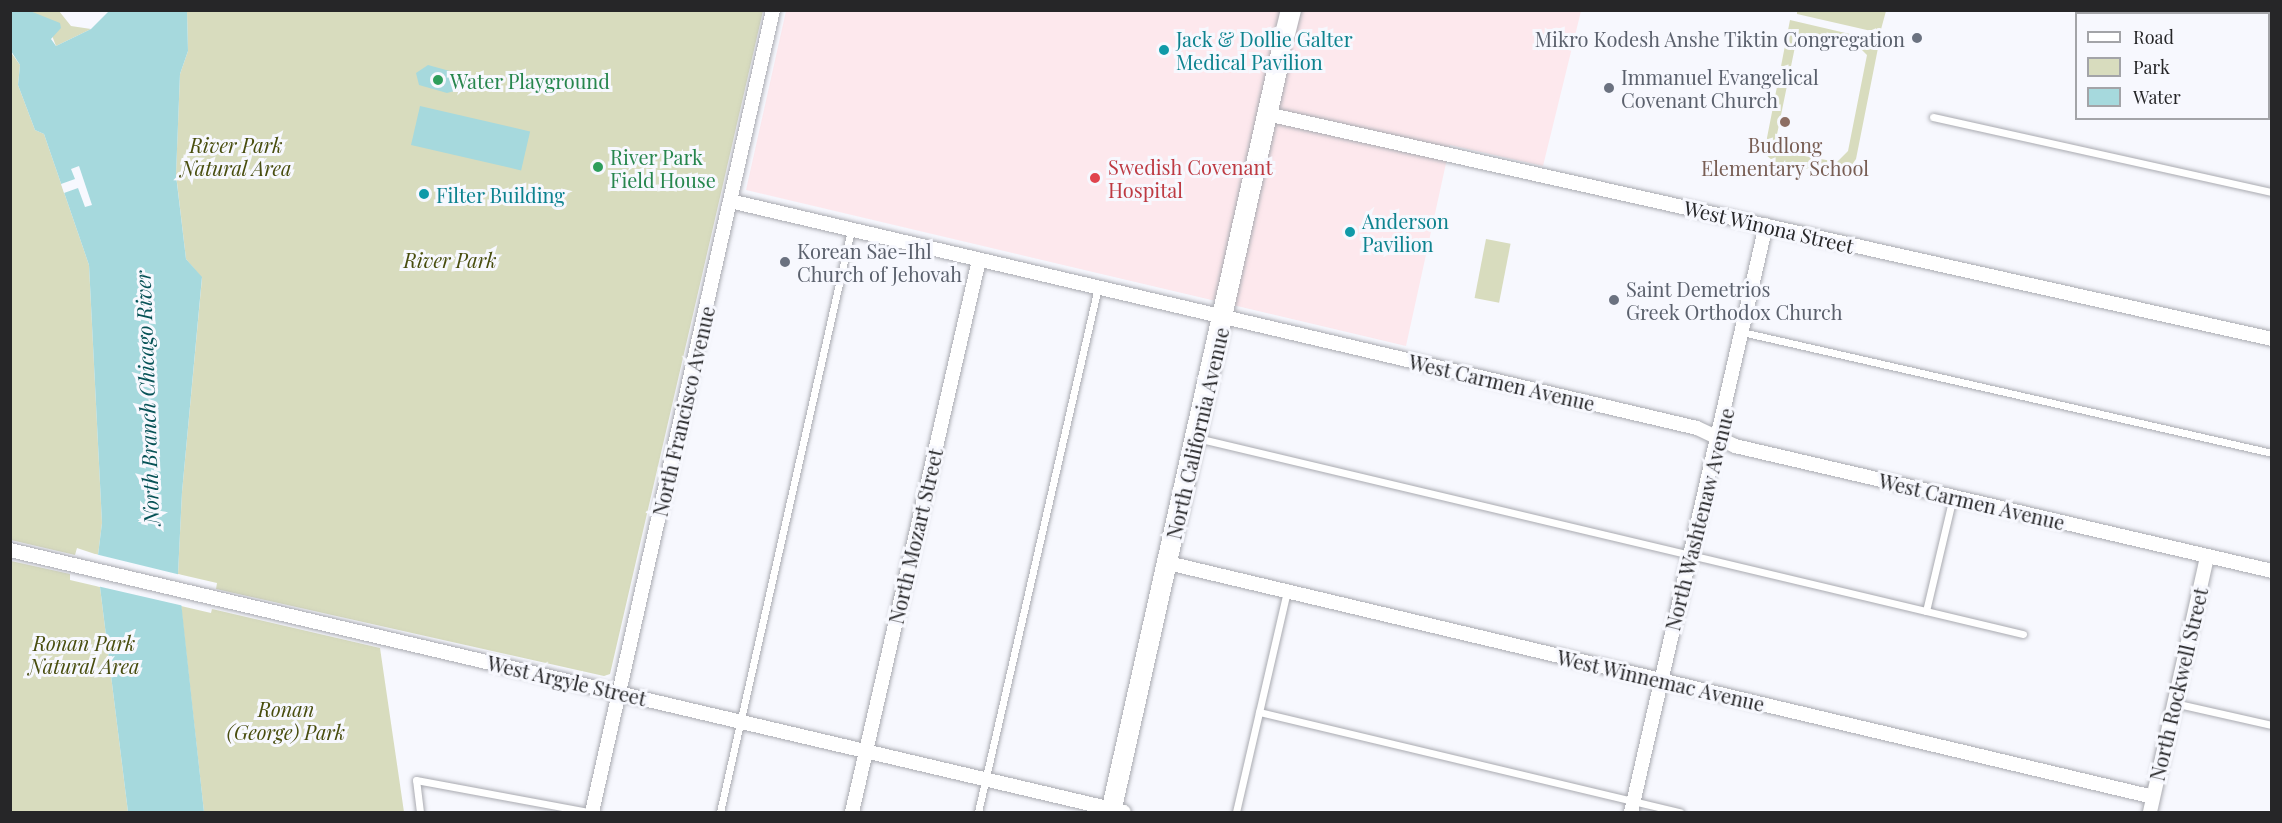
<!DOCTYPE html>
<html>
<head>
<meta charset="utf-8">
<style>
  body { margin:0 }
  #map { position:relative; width:2282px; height:823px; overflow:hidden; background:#f7f8fe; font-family:"Playfair Display",serif }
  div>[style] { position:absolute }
  .medical>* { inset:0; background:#fde8ed }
  .green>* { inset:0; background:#d8dcbe; transform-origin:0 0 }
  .water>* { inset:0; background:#a6d9dd; transform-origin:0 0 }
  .pier>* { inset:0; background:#f7f8fe }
  .roads { filter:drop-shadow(0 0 2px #a9aab0) drop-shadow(0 0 2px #a9aab0) }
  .lane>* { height:7px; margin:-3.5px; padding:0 3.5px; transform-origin:3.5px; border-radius:3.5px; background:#fff }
  .street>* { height:14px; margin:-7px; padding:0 7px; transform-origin:7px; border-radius:7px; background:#fff }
  .secondary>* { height:20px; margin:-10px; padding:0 10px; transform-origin:10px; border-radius:10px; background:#fff }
  .dots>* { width:16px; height:16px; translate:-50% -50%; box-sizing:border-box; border:3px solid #f7f8fe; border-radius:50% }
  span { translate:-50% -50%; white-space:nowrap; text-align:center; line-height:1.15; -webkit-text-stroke:6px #f7f8fe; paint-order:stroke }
  .worship-label { font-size:20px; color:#5b616d }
  .right { translate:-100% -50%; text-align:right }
  .left { translate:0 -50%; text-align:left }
  .culture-label { font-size:20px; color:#0d838f }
  .leisure-label { font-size:20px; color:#27864d }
  .education-label { font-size:20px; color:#785e54 }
  .park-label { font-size:20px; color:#484d0e; font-style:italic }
  .health-label { font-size:20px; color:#be3a42 }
  .street-label { font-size:20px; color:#262628 }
  .water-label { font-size:21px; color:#065256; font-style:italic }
  .frame { position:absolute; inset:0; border:12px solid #262628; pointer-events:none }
  .legend { position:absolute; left:2075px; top:12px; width:195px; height:108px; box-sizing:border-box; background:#f7f8fe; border:2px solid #a3a4a8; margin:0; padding:8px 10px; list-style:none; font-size:18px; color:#262628 }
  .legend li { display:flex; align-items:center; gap:12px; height:30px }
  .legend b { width:30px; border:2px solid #a3a4a8 }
</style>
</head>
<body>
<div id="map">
  <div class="medical">
    <i style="clip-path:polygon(786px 11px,1581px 11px,1543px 166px,1450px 145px,1406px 346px,746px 190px)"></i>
  </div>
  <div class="green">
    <i style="clip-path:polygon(30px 11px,59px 11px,71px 26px,91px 29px,56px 46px,46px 20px)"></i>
    <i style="clip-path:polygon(187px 11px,763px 11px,610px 674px,604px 676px,216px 589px,217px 583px,178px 574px,182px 492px,202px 278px,186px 259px,176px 174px,180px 74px,188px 51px)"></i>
    <i style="clip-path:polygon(1797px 11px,1886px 10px,1886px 11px,1880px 33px,1797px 14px)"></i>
    <i style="clip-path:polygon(evenodd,1790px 20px,1867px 38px,1878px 48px,1856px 159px,1846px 173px,1834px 174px,1774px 162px,1764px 153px,1790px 20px,1812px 34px,1856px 44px,1867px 55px,1848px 151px,1837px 162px,1783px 152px,1775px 144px,1796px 42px,1804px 34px,1812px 34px)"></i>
    <i style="clip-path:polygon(10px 51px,20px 65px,18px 85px,35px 130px,44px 134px,89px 265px,102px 523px,98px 555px,77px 548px,75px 555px,11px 540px)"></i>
    <i style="left:1486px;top:239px;width:25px;height:60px;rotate:11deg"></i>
    <i style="clip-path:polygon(11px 561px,70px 574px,70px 580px,100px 587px,128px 812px,11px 812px)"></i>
    <i style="clip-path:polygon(181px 606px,211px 613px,212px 609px,380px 648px,404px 812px,204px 812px)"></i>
  </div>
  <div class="water">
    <i style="clip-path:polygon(11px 11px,30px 11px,60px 23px,61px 28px,51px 39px,56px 46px,91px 29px,109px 11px,187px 11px,188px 51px,180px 74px,176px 175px,186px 259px,202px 277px,182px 492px,178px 574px,204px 812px,128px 812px,100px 587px,98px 555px,102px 523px,89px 265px,44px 134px,35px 130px,18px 85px,20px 65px,11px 51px)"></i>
    <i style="clip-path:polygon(428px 65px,457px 73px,460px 79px,458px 90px,447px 93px,419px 85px,416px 73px)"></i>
    <i style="left:420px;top:106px;width:113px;height:40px;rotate:13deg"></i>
  </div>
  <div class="pier">
    <i style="clip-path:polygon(79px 166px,92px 205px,85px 207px,78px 188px,64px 193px,61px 184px,75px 179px,71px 169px)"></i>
    <i style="clip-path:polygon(95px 554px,181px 575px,184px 606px,97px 586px)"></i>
  </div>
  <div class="roads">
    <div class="lane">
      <i style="left:1933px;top:117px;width:347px;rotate:12.5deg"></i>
      <i style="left:1742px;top:332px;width:544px;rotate:12.86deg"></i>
      <i style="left:1197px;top:438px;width:849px;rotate:13.35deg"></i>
      <i style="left:1926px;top:611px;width:117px;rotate:-76.7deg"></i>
      <i style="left:2174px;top:703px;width:100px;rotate:12.7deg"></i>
      <i style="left:1259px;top:712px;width:433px;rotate:13.4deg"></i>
      <i style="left:420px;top:812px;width:32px;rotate:-97deg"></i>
      <i style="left:416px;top:780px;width:175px;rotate:10.5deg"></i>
      <i style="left:720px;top:812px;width:597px;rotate:-77.31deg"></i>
      <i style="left:978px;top:812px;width:539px;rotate:-77.12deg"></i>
      <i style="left:1236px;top:812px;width:227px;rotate:-77deg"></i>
    </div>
    <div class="street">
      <i style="left:1267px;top:114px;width:1030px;rotate:12.62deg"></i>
      <i style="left:730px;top:201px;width:993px;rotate:13.21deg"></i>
      <i style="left:1697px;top:428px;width:42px;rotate:25.3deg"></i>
      <i style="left:1735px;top:446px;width:551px;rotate:13.1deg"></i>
      <i style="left:10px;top:550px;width:1144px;rotate:13.23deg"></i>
      <i style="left:1168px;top:563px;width:1012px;rotate:13.36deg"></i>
      <i style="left:592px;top:812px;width:822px;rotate:-77.28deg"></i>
      <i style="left:852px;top:812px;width:566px;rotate:-77.04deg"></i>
      <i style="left:1631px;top:812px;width:602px;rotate:-77.05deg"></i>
      <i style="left:2150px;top:812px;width:262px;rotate:-77.4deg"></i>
    </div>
    <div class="secondary">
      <i style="left:2121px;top:10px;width:13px;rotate:18deg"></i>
      <i style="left:1285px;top:34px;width:25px;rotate:-76deg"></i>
      <i style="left:2268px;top:46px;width:4px"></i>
      <i style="left:1111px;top:812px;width:778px;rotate:-77.38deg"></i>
    </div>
  </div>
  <div class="dots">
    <i style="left:1917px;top:38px;background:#6b7280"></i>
    <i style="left:1164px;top:50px;background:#0f9aa8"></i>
    <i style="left:438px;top:80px;background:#2e9e5b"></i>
    <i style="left:1609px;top:88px;background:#6b7280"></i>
    <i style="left:1785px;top:122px;background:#8d6e63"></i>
    <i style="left:598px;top:167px;background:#2e9e5b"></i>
    <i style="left:1095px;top:178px;background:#e0444e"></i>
    <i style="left:424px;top:194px;background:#0f9aa8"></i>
    <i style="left:1350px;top:232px;background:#0f9aa8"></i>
    <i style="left:785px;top:262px;background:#6b7280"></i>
    <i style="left:1614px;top:300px;background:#6b7280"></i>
  </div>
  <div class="worship-label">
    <span class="right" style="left:1905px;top:38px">Mikro Kodesh Anshe Tiktin Congregation</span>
    <span class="left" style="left:1621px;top:88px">Immanuel Evangelical<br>Covenant Church</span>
    <span class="left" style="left:797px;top:262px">Korean Sae-Ihl<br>Church of Jehovah</span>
    <span class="left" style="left:1626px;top:300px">Saint Demetrios<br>Greek Orthodox Church</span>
  </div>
  <div class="culture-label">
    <span class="left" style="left:1176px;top:50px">Jack &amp; Dollie Galter<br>Medical Pavilion</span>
    <span class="left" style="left:436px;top:194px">Filter Building</span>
    <span class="left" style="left:1362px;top:232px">Anderson<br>Pavilion</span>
  </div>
  <div class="leisure-label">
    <span class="left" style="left:450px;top:80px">Water Playground</span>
    <span class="left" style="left:610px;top:168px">River Park<br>Field House</span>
  </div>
  <div class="education-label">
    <span style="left:1785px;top:156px">Budlong<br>Elementary School</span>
  </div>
  <div class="park-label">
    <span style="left:236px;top:156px">River Park<br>Natural Area</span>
    <span style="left:450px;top:259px">River Park</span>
    <span style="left:84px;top:654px">Ronan Park<br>Natural Area</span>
    <span style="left:286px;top:720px">Ronan<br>(George) Park</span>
  </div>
  <div class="health-label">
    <span class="left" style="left:1108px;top:178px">Swedish Covenant<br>Hospital</span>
  </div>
  <div class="street-label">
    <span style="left:1769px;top:226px;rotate:13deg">West Winona Street</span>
    <span style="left:1502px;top:382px;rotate:13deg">West Carmen Avenue</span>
    <span style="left:683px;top:411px;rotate:-77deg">North Francisco Avenue</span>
    <span style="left:1197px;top:433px;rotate:-77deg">North California Avenue</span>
    <span style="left:1972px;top:501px;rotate:13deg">West Carmen Avenue</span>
    <span style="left:1699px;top:519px;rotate:-76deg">North Washtenaw Avenue</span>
    <span style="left:915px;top:536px;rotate:-77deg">North Mozart Street</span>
    <span style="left:567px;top:680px;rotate:13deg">West Argyle Street</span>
    <span style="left:1661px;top:680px;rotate:13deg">West Winnemac Avenue</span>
    <span style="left:2178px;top:684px;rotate:-77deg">North Rockwell Street</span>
  </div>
  <div class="water-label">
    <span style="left:146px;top:398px;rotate:-92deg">North Branch Chicago River</span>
  </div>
  <div class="frame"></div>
  <ul class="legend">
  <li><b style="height:8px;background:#fff"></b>Road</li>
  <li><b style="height:16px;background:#d8dcbe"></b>Park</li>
  <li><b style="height:16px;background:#a6d9dd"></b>Water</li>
  </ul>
</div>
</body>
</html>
